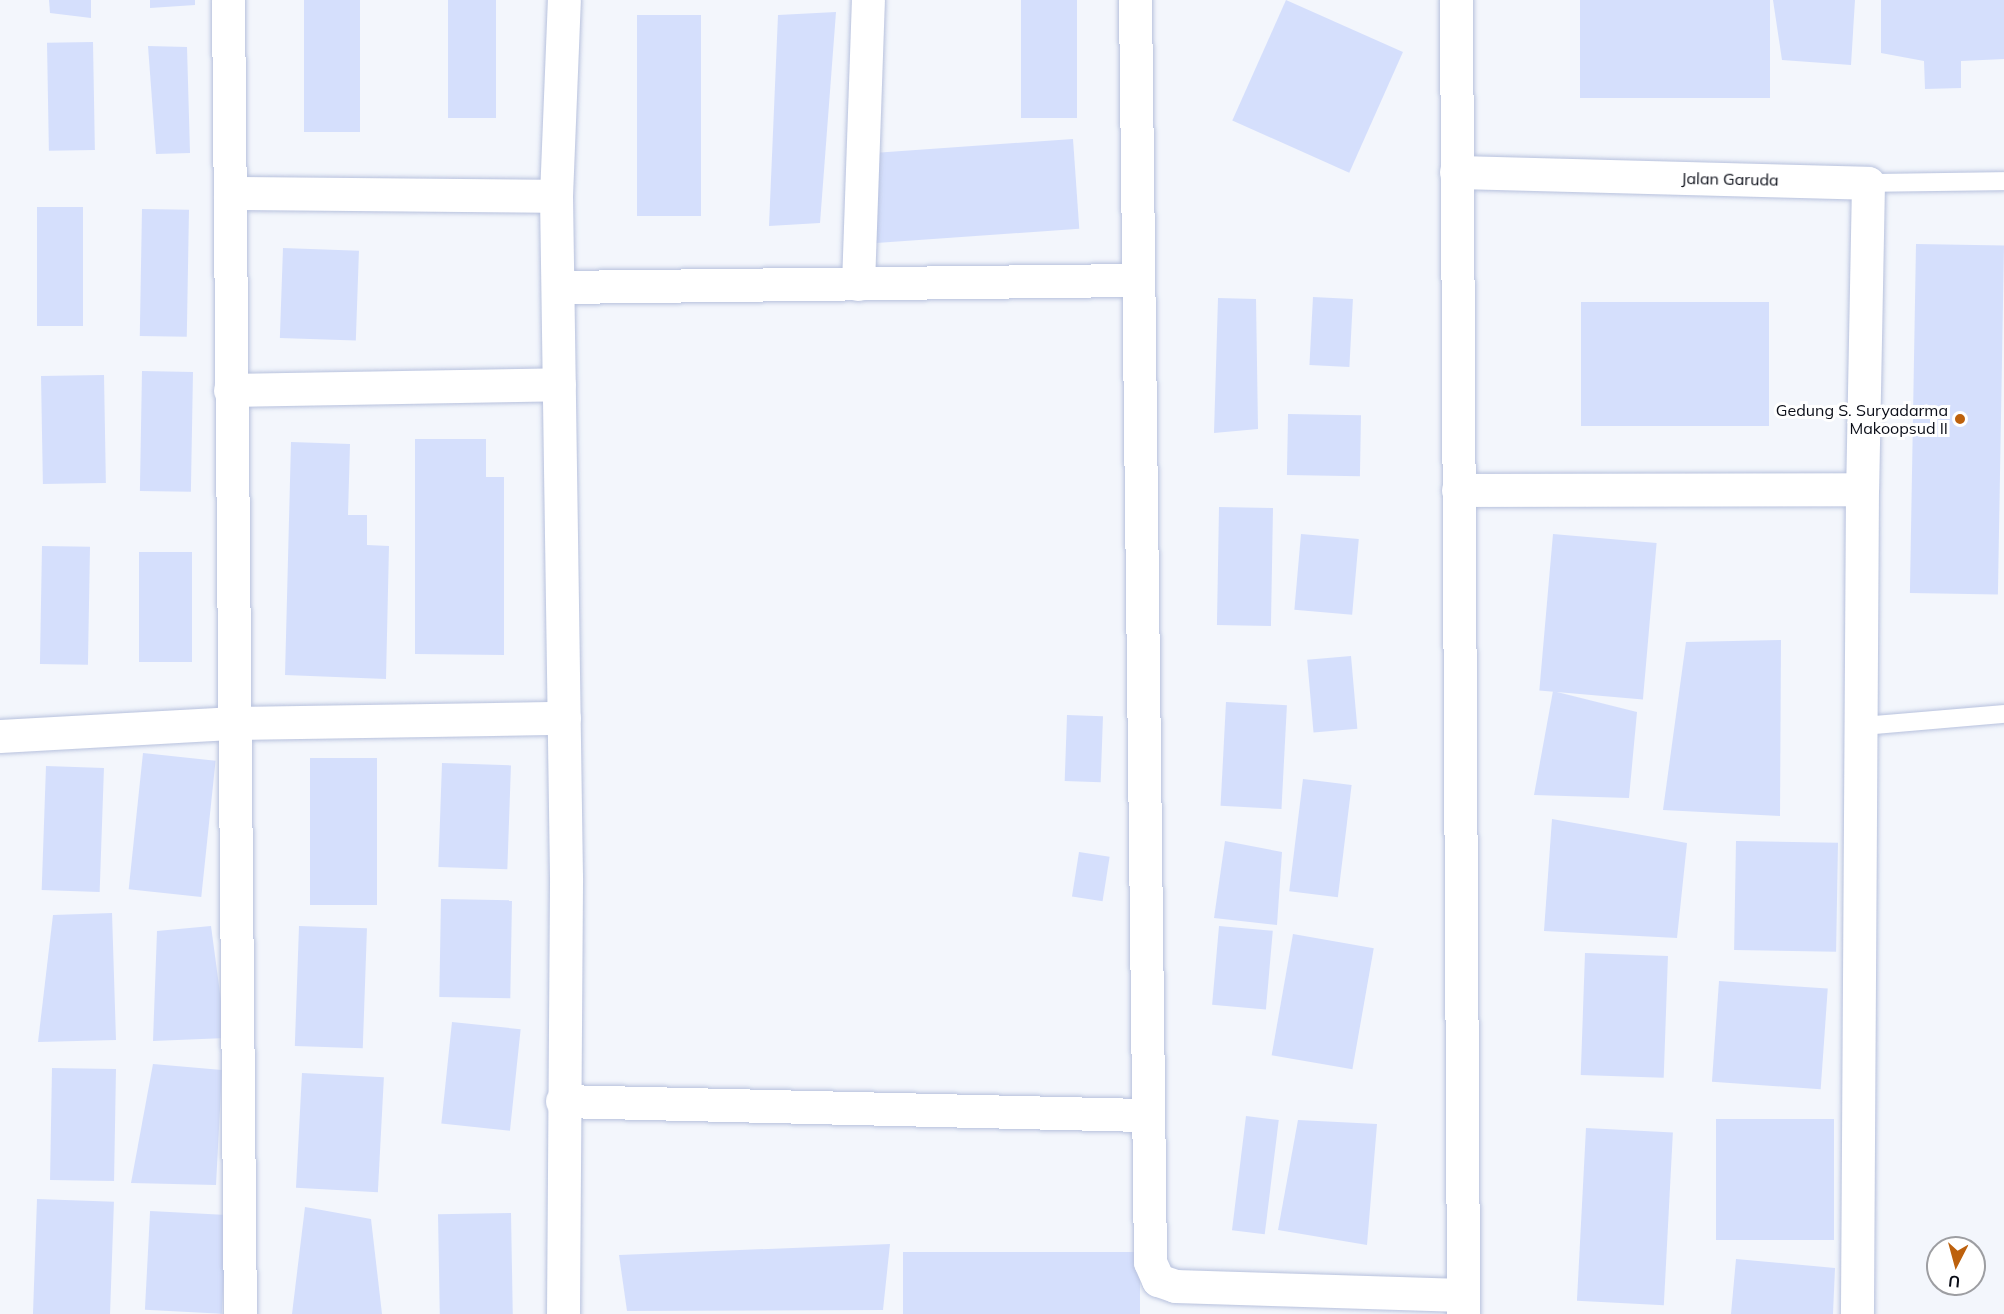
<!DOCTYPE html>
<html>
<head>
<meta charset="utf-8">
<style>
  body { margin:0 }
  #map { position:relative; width:2004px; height:1314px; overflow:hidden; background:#f3f6fc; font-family:Mulish,sans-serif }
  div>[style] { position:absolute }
  .building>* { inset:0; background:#d5dffc; transform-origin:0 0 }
  .roads { filter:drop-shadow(0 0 2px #b7c1dd) drop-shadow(0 0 2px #b7c1dd) }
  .service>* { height:18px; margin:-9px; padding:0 9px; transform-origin:9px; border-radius:9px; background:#fff }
  .minor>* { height:33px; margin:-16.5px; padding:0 16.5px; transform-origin:16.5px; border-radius:16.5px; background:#fff }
  .dots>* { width:16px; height:16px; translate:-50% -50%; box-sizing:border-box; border:3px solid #fff; border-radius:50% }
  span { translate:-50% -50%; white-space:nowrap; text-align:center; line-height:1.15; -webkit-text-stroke:6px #fff; paint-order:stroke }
  .street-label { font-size:16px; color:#0a0d17 }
  .poi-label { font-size:16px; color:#0a0d17 }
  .right { translate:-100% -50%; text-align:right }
  .north { position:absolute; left:1926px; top:1236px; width:60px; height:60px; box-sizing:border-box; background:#fff; border:2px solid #9d9ea2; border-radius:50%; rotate:186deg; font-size:16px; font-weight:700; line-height:24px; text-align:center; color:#0a0d17 }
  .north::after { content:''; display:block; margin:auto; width:21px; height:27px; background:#bd610d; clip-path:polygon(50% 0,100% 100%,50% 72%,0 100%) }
</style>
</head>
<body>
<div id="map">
  <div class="building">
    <i style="clip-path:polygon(49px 0,91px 0,91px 18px,50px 13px)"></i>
    <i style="clip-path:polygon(150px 0,195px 0,195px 5px,150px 8px)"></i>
    <i style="left:304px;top:0;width:56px;height:132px"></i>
    <i style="left:448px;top:0;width:48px;height:118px"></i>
    <i style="left:1021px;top:0;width:56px;height:118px"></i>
    <i style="left:1286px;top:0;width:128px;height:132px;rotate:24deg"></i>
    <i style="left:1580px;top:0;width:190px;height:98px"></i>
    <i style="clip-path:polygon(1773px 0,1855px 0,1851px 65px,1782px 60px)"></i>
    <i style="clip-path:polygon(1881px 0,2004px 0,2004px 59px,1961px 61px,1961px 88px,1925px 89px,1924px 61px,1881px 53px)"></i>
    <i style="clip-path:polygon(836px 12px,820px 223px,769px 226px,778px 15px)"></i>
    <i style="left:637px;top:15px;width:64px;height:201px"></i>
    <i style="left:93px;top:42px;width:108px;height:46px;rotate:89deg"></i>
    <i style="clip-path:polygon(148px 46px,187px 47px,190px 153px,156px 154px)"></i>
    <i style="left:1073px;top:139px;width:90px;height:207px;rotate:86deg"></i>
    <i style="left:37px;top:207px;width:46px;height:119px"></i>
    <i style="left:142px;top:209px;width:47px;height:127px;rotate:1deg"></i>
    <i style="left:1916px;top:244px;width:88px;height:349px;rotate:1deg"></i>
    <i style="left:283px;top:248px;width:76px;height:90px;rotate:2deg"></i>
    <i style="left:1313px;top:297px;width:40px;height:68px;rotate:3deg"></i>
    <i style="clip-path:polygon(1218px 298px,1256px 299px,1258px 429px,1214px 433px)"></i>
    <i style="left:1581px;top:302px;width:188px;height:124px"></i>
    <i style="left:142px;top:371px;width:51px;height:120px;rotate:1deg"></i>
    <i style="left:104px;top:375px;width:108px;height:63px;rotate:89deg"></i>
    <i style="left:1288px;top:414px;width:73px;height:61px;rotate:1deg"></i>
    <i style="clip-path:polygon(415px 439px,486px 439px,486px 477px,504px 477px,504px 655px,415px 654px)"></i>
    <i style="clip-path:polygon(291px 442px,350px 444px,348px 515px,367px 515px,367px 545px,389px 546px,386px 679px,285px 675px)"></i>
    <i style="left:1273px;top:508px;width:118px;height:54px;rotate:91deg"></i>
    <i style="left:1301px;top:534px;width:58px;height:76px;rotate:5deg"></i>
    <i style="left:1553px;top:534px;width:104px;height:157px;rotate:5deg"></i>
    <i style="left:42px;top:546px;width:48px;height:118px;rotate:1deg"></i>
    <i style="left:139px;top:552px;width:53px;height:110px"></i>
    <i style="clip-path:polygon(1781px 640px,1780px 816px,1663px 810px,1686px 642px)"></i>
    <i style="left:1351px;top:656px;width:73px;height:44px;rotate:85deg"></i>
    <i style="clip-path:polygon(1553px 691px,1637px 712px,1629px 798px,1534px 795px)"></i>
    <i style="left:1226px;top:702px;width:61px;height:104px;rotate:3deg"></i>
    <i style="left:1067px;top:715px;width:36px;height:66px;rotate:2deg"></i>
    <i style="left:143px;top:753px;width:73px;height:137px;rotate:6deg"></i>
    <i style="left:310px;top:758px;width:67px;height:147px"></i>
    <i style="left:442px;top:763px;width:69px;height:104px;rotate:2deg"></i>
    <i style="left:46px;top:766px;width:58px;height:124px;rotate:2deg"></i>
    <i style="left:1303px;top:779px;width:49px;height:113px;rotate:7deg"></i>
    <i style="clip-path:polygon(1552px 819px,1687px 843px,1677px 938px,1544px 931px)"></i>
    <i style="clip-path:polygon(1225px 841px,1282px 852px,1277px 925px,1214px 918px)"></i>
    <i style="left:1736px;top:841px;width:102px;height:109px;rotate:1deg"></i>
    <i style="left:1079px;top:852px;width:31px;height:45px;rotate:9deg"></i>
    <i style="left:441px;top:899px;width:71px;height:98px;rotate:1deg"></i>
    <i style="clip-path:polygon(112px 913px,116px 1040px,38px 1042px,53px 915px)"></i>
    <i style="clip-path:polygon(211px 926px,226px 1038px,153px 1041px,157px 931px)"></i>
    <i style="left:299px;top:926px;width:68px;height:120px;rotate:2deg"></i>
    <i style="left:1219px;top:926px;width:54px;height:79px;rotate:5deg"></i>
    <i style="left:1293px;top:934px;width:82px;height:123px;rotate:10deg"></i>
    <i style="left:1585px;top:953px;width:83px;height:122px;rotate:2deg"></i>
    <i style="left:1719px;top:981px;width:109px;height:101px;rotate:4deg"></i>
    <i style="left:452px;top:1022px;width:69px;height:102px;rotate:6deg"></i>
    <i style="clip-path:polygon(153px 1064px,222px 1070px,216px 1185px,131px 1183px)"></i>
    <i style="left:52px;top:1068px;width:64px;height:112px;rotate:1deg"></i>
    <i style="left:302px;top:1073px;width:82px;height:115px;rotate:3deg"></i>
    <i style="left:1246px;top:1116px;width:33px;height:115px;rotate:7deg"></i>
    <i style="left:1716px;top:1119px;width:118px;height:121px"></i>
    <i style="clip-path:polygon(1298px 1120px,1377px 1124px,1367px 1245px,1278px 1230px)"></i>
    <i style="left:1586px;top:1128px;width:87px;height:173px;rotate:3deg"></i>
    <i style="left:37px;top:1199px;width:77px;height:115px;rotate:2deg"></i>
    <i style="clip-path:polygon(305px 1207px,371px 1219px,382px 1314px,292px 1314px)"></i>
    <i style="left:511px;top:1213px;width:101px;height:73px;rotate:89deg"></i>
    <i style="left:227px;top:1215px;width:99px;height:77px;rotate:93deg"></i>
    <i style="clip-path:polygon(890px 1244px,883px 1310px,627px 1311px,619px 1255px)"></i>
    <i style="left:903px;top:1252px;width:237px;height:62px"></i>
    <i style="clip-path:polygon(1736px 1259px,1835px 1268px,1833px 1314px,1731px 1314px)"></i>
  </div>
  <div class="roads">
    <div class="service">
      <i style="left:1868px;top:183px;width:136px;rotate:-0.8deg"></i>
      <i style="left:1863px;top:726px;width:142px;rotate:-4.9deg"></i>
    </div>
    <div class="minor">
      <i style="left:228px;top:0;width:1314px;rotate:89.48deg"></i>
      <i style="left:1135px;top:0;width:1262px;rotate:89.32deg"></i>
      <i style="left:1150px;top:1262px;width:20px;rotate:66deg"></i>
      <i style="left:1158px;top:1280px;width:18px;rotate:19deg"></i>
      <i style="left:1175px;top:1286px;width:288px;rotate:1.8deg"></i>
      <i style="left:1456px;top:0;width:1314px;rotate:89.69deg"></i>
      <i style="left:1456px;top:172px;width:412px;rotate:1.5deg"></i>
      <i style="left:1868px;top:183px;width:306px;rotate:91.1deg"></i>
      <i style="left:1862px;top:489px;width:825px;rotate:90.35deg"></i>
      <i style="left:230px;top:193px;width:326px;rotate:0.5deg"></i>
      <i style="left:858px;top:284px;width:284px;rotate:-88deg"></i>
      <i style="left:559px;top:287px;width:577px;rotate:-0.7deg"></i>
      <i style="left:230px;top:390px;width:329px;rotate:-1deg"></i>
      <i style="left:1458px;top:490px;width:404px;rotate:-0.1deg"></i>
      <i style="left:0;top:736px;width:235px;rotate:-3.2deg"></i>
      <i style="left:235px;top:723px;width:329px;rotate:-0.9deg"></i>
      <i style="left:562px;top:1101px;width:583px;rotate:1.38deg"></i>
      <i style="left:563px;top:1314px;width:437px;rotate:-89.6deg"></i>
      <i style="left:566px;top:877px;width:681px;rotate:-90.84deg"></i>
      <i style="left:556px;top:196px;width:196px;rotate:-87.7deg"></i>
    </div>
  </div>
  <div class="dots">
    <i style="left:1960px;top:419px;background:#bd610d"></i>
  </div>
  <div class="street-label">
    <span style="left:1730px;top:179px;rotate:1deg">Jalan Garuda</span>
  </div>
  <div class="poi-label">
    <span class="right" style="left:1948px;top:419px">Gedung S. Suryadarma<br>Makoopsud II</span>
  </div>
  <div class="north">U</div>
</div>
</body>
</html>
